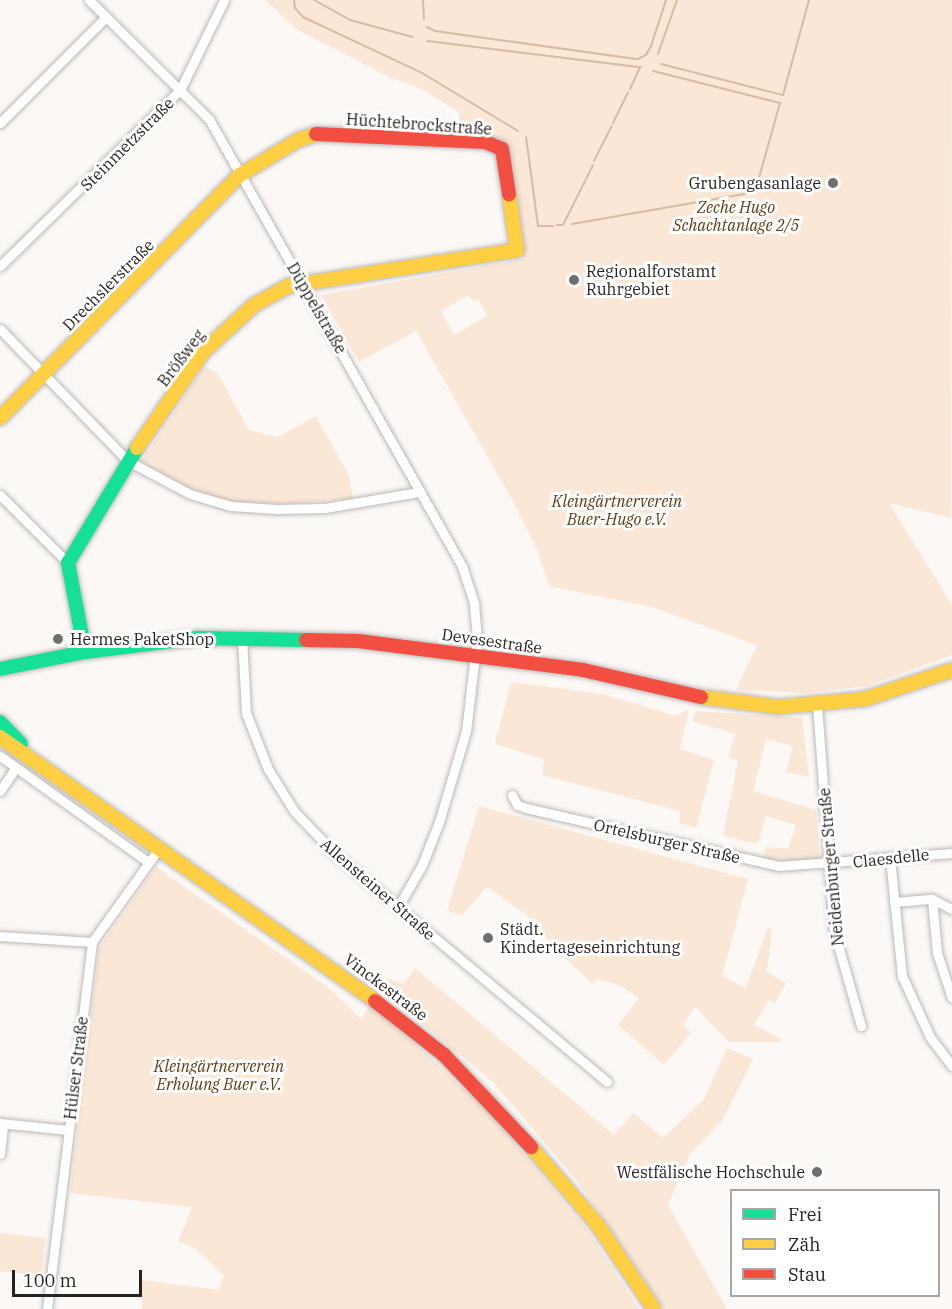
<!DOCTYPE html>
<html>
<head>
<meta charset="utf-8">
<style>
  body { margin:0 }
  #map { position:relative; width:952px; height:1309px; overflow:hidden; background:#fbf8f6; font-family:"IBM Plex Serif",serif }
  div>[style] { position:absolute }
  .green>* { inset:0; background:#fae7d5; transform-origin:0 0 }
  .stream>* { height:2px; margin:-1px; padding:0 1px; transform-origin:1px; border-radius:1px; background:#d6bca4 }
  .roads { filter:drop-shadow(0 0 2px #bcb9b7) drop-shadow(0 0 2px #bcb9b7) }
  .street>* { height:9px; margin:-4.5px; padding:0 4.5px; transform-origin:4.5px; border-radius:4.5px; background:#fefefe }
  .fast>* { height:14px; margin:-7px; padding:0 7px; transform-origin:7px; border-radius:7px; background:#16e098 }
  .slow>* { height:14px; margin:-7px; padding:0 7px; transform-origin:7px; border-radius:7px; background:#ffcf43 }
  .jam>* { height:14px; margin:-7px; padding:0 7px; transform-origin:7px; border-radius:7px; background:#f24e42 }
  .dots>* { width:16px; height:16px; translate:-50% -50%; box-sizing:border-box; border:3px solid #fff; border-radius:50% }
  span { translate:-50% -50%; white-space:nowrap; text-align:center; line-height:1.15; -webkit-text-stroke:6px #fff; paint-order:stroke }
  .street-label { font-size:16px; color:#272320 }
  .poi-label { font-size:16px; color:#272320 }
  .right { translate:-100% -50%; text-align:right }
  .left { translate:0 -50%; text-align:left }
  .park-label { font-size:16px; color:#5f3b13; font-style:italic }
  .legend { position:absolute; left:730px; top:1189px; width:210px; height:108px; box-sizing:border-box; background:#fff; border:2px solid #a9a7a6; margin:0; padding:8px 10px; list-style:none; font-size:18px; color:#272320 }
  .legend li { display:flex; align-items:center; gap:12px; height:30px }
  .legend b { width:30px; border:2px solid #a9a7a6 }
  .scale { position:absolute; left:12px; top:1270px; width:130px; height:27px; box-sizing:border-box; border:3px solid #272320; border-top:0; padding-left:8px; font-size:18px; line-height:21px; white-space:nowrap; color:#272320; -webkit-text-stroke:4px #fff; paint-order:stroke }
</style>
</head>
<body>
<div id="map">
  <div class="green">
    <i style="clip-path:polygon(evenodd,265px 0,952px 0,951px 518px,889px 503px,952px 605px,952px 655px,867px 686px,806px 693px,736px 690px,757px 645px,652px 607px,549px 586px,536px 547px,514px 503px,416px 331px,359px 362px,321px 295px,524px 259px,509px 151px,497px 137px,460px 133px,459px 112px,420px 88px,391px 78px,298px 30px,265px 0,469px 295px,473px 302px,478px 299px,487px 316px,454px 335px,441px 311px,469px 295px)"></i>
    <i style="clip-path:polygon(205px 366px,218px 374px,249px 430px,278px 437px,316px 416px,349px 476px,353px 499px,284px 504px,237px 502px,190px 490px,141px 462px)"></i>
    <i style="clip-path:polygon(511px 682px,602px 694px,676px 716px,689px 709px,680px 749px,714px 760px,696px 828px,679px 823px,680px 811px,542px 775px,544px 759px,495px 744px)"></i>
    <i style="clip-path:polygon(696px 711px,802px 718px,809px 777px,786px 772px,793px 746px,766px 739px,753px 791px,816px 810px,820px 862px,762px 860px,766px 847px,788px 849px,796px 825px,766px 816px,758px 844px,723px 836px,738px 761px,728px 757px,735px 734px,692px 721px)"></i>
    <i style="clip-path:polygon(479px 806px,748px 879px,722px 976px,746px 988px,768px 927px,772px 930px,767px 972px,786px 983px,775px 1003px,769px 1000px,754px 1025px,781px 1039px,780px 1042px,729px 1042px,695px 1007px,683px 1024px,691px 1033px,664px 1065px,618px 1025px,639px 998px,619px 985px,598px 979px,593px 984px,560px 954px,527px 915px,487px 887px,462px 915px,447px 911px)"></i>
    <i style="clip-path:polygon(156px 867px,329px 988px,361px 1019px,370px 1006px,395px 1025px,488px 1112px,588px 1230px,639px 1309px,142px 1309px,142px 1280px,219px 1290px,224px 1275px,194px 1247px,178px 1242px,192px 1207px,70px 1193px,99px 948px)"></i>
    <i style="clip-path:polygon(415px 968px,614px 1135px,633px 1113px,663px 1138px,704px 1099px,727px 1048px,753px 1059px,722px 1121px,690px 1154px,668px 1205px,727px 1309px,664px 1309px,577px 1181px,492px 1081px,385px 993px,388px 978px,404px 984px)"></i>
    <i style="left:0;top:1233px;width:46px;height:38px;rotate:6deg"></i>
  </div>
  <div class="stream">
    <i style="left:294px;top:0;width:8px;rotate:83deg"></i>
    <i style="left:295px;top:8px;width:12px;rotate:48deg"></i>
    <i style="left:303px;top:17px;width:132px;rotate:25.2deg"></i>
    <i style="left:422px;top:73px;width:112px;rotate:31.1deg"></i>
    <i style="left:314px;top:0;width:41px;rotate:29.1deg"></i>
    <i style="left:350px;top:20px;width:65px;rotate:15.1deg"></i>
    <i style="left:423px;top:0;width:19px;rotate:87deg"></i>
    <i style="left:427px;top:27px;width:9px;rotate:27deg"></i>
    <i style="left:435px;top:31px;width:205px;rotate:7.9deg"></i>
    <i style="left:638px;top:59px;width:9px;rotate:-27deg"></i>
    <i style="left:646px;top:55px;width:10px;rotate:-61deg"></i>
    <i style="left:651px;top:46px;width:48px;rotate:-71.9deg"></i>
    <i style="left:427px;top:41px;width:215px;rotate:7deg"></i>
    <i style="left:640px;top:67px;width:24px;rotate:114deg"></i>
    <i style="left:658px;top:54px;width:57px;rotate:-70.6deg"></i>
    <i style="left:661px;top:64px;width:126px;rotate:14.3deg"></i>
    <i style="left:783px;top:95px;width:98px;rotate:-74.7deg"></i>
    <i style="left:613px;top:123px;width:34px;rotate:-64deg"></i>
    <i style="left:526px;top:137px;width:90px;rotate:82.3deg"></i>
    <i style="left:538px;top:226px;width:15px"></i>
    <i style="left:594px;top:161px;width:39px;rotate:-63deg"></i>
    <i style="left:572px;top:224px;width:186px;rotate:-9.9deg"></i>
    <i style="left:755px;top:192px;width:92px;rotate:-74.3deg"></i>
    <i style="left:780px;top:103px;width:131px;rotate:-165.9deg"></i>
    <i style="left:557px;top:225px;width:6px"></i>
    <i style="left:563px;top:225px;width:67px;rotate:-63.4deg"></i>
  </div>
  <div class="roads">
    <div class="street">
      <i style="left:89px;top:0;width:169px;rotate:44.8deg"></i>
      <i style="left:209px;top:119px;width:514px;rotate:60.49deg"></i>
      <i style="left:462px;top:566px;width:40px;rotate:72deg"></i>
      <i style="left:474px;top:604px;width:34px;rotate:85deg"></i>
      <i style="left:477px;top:638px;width:94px;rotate:96.7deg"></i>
      <i style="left:466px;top:731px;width:95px;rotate:106.5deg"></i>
      <i style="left:439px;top:822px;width:46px;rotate:111.6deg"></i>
      <i style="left:422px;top:865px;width:48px;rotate:119.7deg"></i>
      <i style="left:0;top:123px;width:150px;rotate:-45deg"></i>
      <i style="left:0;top:266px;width:252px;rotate:-44.4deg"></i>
      <i style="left:180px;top:90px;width:100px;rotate:-63.9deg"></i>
      <i style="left:0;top:329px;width:184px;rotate:45.9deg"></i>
      <i style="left:128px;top:461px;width:70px;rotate:28deg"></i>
      <i style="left:190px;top:494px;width:43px;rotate:16.3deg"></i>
      <i style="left:231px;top:506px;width:46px;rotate:3.7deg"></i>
      <i style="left:277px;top:509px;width:48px;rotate:-1.2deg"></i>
      <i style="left:325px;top:508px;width:95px;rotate:-9.7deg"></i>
      <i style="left:0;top:495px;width:96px;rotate:45deg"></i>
      <i style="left:242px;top:637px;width:76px;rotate:87deg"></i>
      <i style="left:246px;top:713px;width:60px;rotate:68.6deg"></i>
      <i style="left:268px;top:769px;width:49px;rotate:58.2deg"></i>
      <i style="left:294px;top:811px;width:62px;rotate:46.3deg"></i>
      <i style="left:337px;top:856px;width:352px;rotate:39.9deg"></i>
      <i style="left:817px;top:705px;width:227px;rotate:85.7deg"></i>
      <i style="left:834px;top:931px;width:99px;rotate:74.1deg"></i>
      <i style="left:0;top:756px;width:182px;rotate:35.6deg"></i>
      <i style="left:0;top:791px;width:27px;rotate:-56deg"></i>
      <i style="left:512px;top:795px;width:11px;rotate:63deg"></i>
      <i style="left:517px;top:805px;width:9px;rotate:18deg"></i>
      <i style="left:526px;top:808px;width:260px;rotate:12.9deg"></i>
      <i style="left:779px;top:866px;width:173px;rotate:-4.3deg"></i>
      <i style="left:890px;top:858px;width:119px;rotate:84.2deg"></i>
      <i style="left:902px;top:976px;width:67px;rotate:65.3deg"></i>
      <i style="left:930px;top:1037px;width:36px;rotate:53deg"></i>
      <i style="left:932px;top:899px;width:54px;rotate:84.7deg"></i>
      <i style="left:937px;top:953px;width:47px;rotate:71.6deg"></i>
      <i style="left:894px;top:902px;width:38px;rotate:-5deg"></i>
      <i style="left:932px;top:899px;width:22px;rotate:27deg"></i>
      <i style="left:0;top:936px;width:92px;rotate:3.7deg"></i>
      <i style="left:0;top:1123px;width:68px;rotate:5.9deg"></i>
      <i style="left:0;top:1154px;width:30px;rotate:-84deg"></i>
      <i style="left:47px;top:1309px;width:370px;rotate:-83deg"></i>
      <i style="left:92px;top:942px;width:117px;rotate:-54.4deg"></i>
    </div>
    <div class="fast">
      <i style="left:85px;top:652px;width:91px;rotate:-100.8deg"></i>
      <i style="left:68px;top:563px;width:134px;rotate:-59deg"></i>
      <i style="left:0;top:669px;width:87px;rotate:-11.3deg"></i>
      <i style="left:85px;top:652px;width:114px;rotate:-7.1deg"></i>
      <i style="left:198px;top:638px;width:108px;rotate:1.1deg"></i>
      <i style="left:0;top:722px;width:30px;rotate:46deg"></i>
    </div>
    <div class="slow">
      <i style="left:0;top:418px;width:342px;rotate:-45.4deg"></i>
      <i style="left:240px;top:175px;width:68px;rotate:-31.1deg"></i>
      <i style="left:298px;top:140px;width:19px;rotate:-18deg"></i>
      <i style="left:137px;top:448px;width:118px;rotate:-55.4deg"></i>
      <i style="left:204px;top:351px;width:68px;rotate:-42.6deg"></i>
      <i style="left:254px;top:305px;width:39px;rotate:-29deg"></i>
      <i style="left:288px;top:286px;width:232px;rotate:-8.9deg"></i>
      <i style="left:517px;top:250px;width:57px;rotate:-98.1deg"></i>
      <i style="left:701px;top:697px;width:78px;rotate:7.4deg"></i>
      <i style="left:778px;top:707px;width:87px;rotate:-5.3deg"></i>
      <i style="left:865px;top:699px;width:92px;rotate:-18.4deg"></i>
      <i style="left:0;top:737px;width:459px;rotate:35.1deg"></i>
      <i style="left:531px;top:1147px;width:101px;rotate:49.4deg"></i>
      <i style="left:597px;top:1224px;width:102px;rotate:56.2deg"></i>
    </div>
    <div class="jam">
      <i style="left:316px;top:134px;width:169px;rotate:2.7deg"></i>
      <i style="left:485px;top:142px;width:18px;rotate:22deg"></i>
      <i style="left:502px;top:149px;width:46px;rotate:81.2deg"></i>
      <i style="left:306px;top:640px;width:52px;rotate:1.1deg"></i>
      <i style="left:358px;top:641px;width:227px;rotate:7.3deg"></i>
      <i style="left:583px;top:670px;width:121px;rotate:12.9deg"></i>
      <i style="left:375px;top:1001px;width:88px;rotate:38deg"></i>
      <i style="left:444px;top:1055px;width:127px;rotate:46.6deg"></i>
    </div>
  </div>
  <div class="dots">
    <i style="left:833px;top:183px;background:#716e6b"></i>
    <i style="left:574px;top:280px;background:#716e6b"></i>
    <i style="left:58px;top:639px;background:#716e6b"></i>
    <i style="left:488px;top:938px;background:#716e6b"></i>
    <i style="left:817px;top:1172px;background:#716e6b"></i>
  </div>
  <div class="street-label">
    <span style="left:419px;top:124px;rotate:4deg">Hüchtebrockstraße</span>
    <span style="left:127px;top:144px;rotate:-45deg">Steinmetzstraße</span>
    <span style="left:108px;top:285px;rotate:-45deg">Drechslerstraße</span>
    <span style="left:317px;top:308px;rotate:60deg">Düppelstraße</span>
    <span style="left:181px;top:358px;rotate:-53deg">Brößweg</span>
    <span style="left:492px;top:641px;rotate:8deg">Devesestraße</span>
    <span style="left:667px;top:841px;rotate:13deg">Ortelsburger Straße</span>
    <span style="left:891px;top:858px;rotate:-6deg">Claesdelle</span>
    <span style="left:831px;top:867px;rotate:-95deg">Neidenburger Straße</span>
    <span style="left:378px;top:889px;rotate:41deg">Allensteiner Straße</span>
    <span style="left:386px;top:987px;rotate:37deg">Vinckestraße</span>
    <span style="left:76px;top:1068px;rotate:-83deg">Hülser Straße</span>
  </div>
  <div class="poi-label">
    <span class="right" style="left:821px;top:183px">Grubengasanlage</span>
    <span class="left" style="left:586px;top:280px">Regionalforstamt<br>Ruhrgebiet</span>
    <span class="left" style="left:70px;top:639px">Hermes PaketShop</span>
    <span class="left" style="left:500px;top:938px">Städt.<br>Kindertageseinrichtung</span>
    <span class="right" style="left:805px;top:1172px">Westfälische Hochschule</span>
  </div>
  <div class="park-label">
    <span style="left:736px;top:216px">Zeche Hugo<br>Schachtanlage 2/5</span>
    <span style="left:617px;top:510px">Kleingärtnerverein<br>Buer-Hugo e.V.</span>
    <span style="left:219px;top:1075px">Kleingärtnerverein<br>Erholung Buer e.V.</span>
  </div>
  <ul class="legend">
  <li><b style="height:8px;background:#16e098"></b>Frei</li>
  <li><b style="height:8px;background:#ffcf43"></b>Zäh</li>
  <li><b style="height:8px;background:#f24e42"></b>Stau</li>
  </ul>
  <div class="scale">100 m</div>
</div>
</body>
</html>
